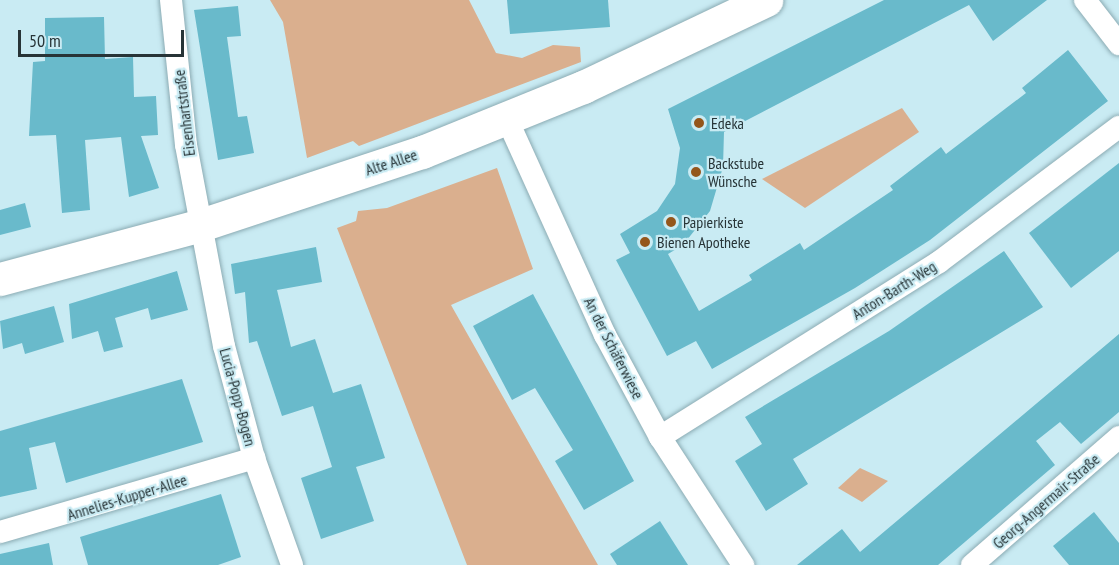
<!DOCTYPE html>
<html>
<head>
<meta charset="utf-8">
<style>
  body { margin:0 }
  #map { position:relative; width:1119px; height:565px; overflow:hidden; background:#c9ebf3; font-family:"PT Sans Narrow",sans-serif }
  div>[style] { position:absolute }
  .green>* { inset:0; background:#daaf8e }
  .building>* { inset:0; background:#69bacb }
  .roads { filter:drop-shadow(0 0 2px #8babb3) drop-shadow(0 0 2px #8babb3) }
  .street>* { height:22px; margin:-11px; padding:0 11px; transform-origin:11px; border-radius:11px; background:#fff }
  .secondary>* { height:33px; margin:-16.5px; padding:0 16.5px; transform-origin:16.5px; border-radius:16.5px; background:#fff }
  .dots>* { width:16px; height:16px; translate:-50% -50%; box-sizing:border-box; border:3px solid #c9ebf3; border-radius:50% }
  span { translate:-50% -50%; white-space:nowrap; text-align:center; line-height:1.15; -webkit-text-stroke:4.5px #c9ebf3; paint-order:stroke }
  .street-label { font-size:16px; color:#273437 }
  .poi-label { font-size:16px; color:#273437 }
  .left { translate:0 -50%; text-align:left }
  .scale { position:absolute; left:18px; top:30px; width:166px; height:27px; box-sizing:border-box; border:3px solid #273437; border-top:0; padding-left:8px; font-size:18px; line-height:21px; white-space:nowrap; color:#273437; -webkit-text-stroke:4px #c9ebf3; paint-order:stroke }
</style>
</head>
<body>
<div id="map">
  <div class="green">
    <i style="clip-path:polygon(270px 0,469px 0,496px 53px,522px 58px,553px 45px,580px 47px,581px 62px,359px 146px,353px 141px,307px 158px,283px 22px)"></i>
    <i style="clip-path:polygon(902px 108px,919px 132px,805px 208px,762px 179px)"></i>
    <i style="clip-path:polygon(497px 168px,533px 269px,451px 305px,598px 565px,467px 565px,337px 228px,356px 221px,358px 211px,387px 208px)"></i>
    <i style="clip-path:polygon(860px 468px,888px 481px,862px 502px,838px 488px)"></i>
  </div>
  <div class="building">
    <i style="clip-path:polygon(507px 0,608px 0,610px 27px,510px 34px)"></i>
    <i style="clip-path:polygon(884px 0,1047px 0,993px 41px,969px 5px,724px 132px,723px 167px,710px 211px,683px 245px,668px 254px,699px 311px,752px 280px,749px 275px,800px 243px,804px 250px,893px 190px,890px 186px,941px 147px,946px 154px,1026px 93px,1022px 88px,1068px 50px,1108px 101px,930px 240px,855px 288px,712px 369px,696px 341px,667px 356px,616px 260px,630px 253px,620px 234px,657px 211px,675px 184px,680px 148px,668px 109px)"></i>
    <i style="clip-path:polygon(238px 6px,241px 36px,227px 37px,238px 117px,247px 116px,254px 153px,218px 160px,194px 10px)"></i>
    <i style="clip-path:polygon(104px 17px,105px 59px,133px 57px,134px 97px,156px 96px,158px 135px,141px 136px,159px 188px,129px 197px,121px 137px,85px 140px,90px 210px,62px 213px,56px 135px,29px 136px,33px 62px,45px 61px,45px 18px)"></i>
    <i style="clip-path:polygon(1119px 163px,1119px 251px,1071px 288px,1029px 233px)"></i>
    <i style="clip-path:polygon(25px 203px,31px 227px,0 235px,0 210px)"></i>
    <i style="clip-path:polygon(316px 247px,322px 282px,277px 290px,291px 347px,315px 339px,333px 393px,361px 384px,385px 458px,356px 467px,374px 521px,321px 539px,301px 478px,332px 467px,313px 406px,282px 416px,257px 341px,249px 343px,245px 292px,235px 294px,231px 264px)"></i>
    <i style="clip-path:polygon(1004px 251px,1043px 307px,793px 459px,808px 484px,766px 511px,735px 461px,762px 444px,745px 417px,889px 331px)"></i>
    <i style="clip-path:polygon(177px 271px,188px 310px,151px 320px,148px 308px,115px 318px,123px 347px,104px 352px,98px 331px,72px 339px,69px 304px)"></i>
    <i style="clip-path:polygon(533px 294px,634px 481px,584px 510px,555px 461px,573px 450px,535px 388px,512px 400px,473px 326px)"></i>
    <i style="clip-path:polygon(54px 306px,64px 342px,25px 354px,22px 343px,3px 349px,0 321px)"></i>
    <i style="clip-path:polygon(1119px 334px,1119px 412px,1081px 444px,1060px 422px,1036px 441px,1055px 465px,938px 565px,797px 565px,842px 529px,860px 552px)"></i>
    <i style="clip-path:polygon(182px 379px,203px 442px,66px 483px,55px 442px,29px 448px,37px 489px,0 497px,0 431px)"></i>
    <i style="clip-path:polygon(221px 494px,241px 557px,218px 565px,88px 565px,80px 537px)"></i>
    <i style="clip-path:polygon(1094px 512px,1119px 543px,1119px 565px,1069px 565px,1053px 546px)"></i>
    <i style="clip-path:polygon(660px 521px,688px 565px,617px 565px,610px 554px)"></i>
    <i style="clip-path:polygon(49px 543px,53px 565px,0 565px,0 554px)"></i>
  </div>
  <div class="roads">
    <div class="street">
      <i style="left:171px;top:0;width:146px;rotate:84.1deg"></i>
      <i style="left:186px;top:145px;width:205px;rotate:79.3deg"></i>
      <i style="left:224px;top:346px;width:116px;rotate:75deg"></i>
      <i style="left:254px;top:458px;width:114px;rotate:70.4deg"></i>
      <i style="left:1085px;top:0;width:56px;rotate:52.3deg"></i>
      <i style="left:507px;top:119px;width:237px;rotate:65.6deg"></i>
      <i style="left:605px;top:335px;width:116px;rotate:61.7deg"></i>
      <i style="left:660px;top:437px;width:153px;rotate:57deg"></i>
      <i style="left:660px;top:437px;width:329px;rotate:-32.1deg"></i>
      <i style="left:939px;top:262px;width:225px;rotate:-36.9deg"></i>
      <i style="left:0;top:532px;width:265px;rotate:-16.2deg"></i>
      <i style="left:972px;top:565px;width:195px;rotate:-41deg"></i>
    </div>
    <div class="secondary">
      <i style="left:0;top:279px;width:208px;rotate:-15deg"></i>
      <i style="left:201px;top:225px;width:233px;rotate:-18.3deg"></i>
      <i style="left:422px;top:152px;width:174px;rotate:-22deg"></i>
      <i style="left:583px;top:87px;width:203px;rotate:-25.4deg"></i>
    </div>
  </div>
  <div class="dots">
    <i style="left:699px;top:123px;background:#94561b"></i>
    <i style="left:696px;top:172px;background:#94561b"></i>
    <i style="left:671px;top:222px;background:#94561b"></i>
    <i style="left:645px;top:242px;background:#94561b"></i>
  </div>
  <div class="street-label">
    <span style="left:184px;top:113px;rotate:-97deg">Eisenhartstraße</span>
    <span style="left:391px;top:162px;rotate:-18deg">Alte Allee</span>
    <span style="left:894px;top:290px;rotate:-32deg">Anton-Barth-Weg</span>
    <span style="left:614px;top:348px;rotate:63deg">An der Schäferwiese</span>
    <span style="left:238px;top:397px;rotate:75deg">Lucia-Popp-Bogen</span>
    <span style="left:127px;top:497px;rotate:-17deg">Annelies-Kupper-Allee</span>
    <span style="left:1046px;top:501px;rotate:-41deg">Georg-Angermair-Straße</span>
  </div>
  <div class="poi-label">
    <span class="left" style="left:711px;top:123px">Edeka</span>
    <span class="left" style="left:708px;top:172px">Backstube<br>Wünsche</span>
    <span class="left" style="left:683px;top:222px">Papierkiste</span>
    <span class="left" style="left:657px;top:242px">Bienen Apotheke</span>
  </div>
  <div class="scale">50 m</div>
</div>
</body>
</html>
